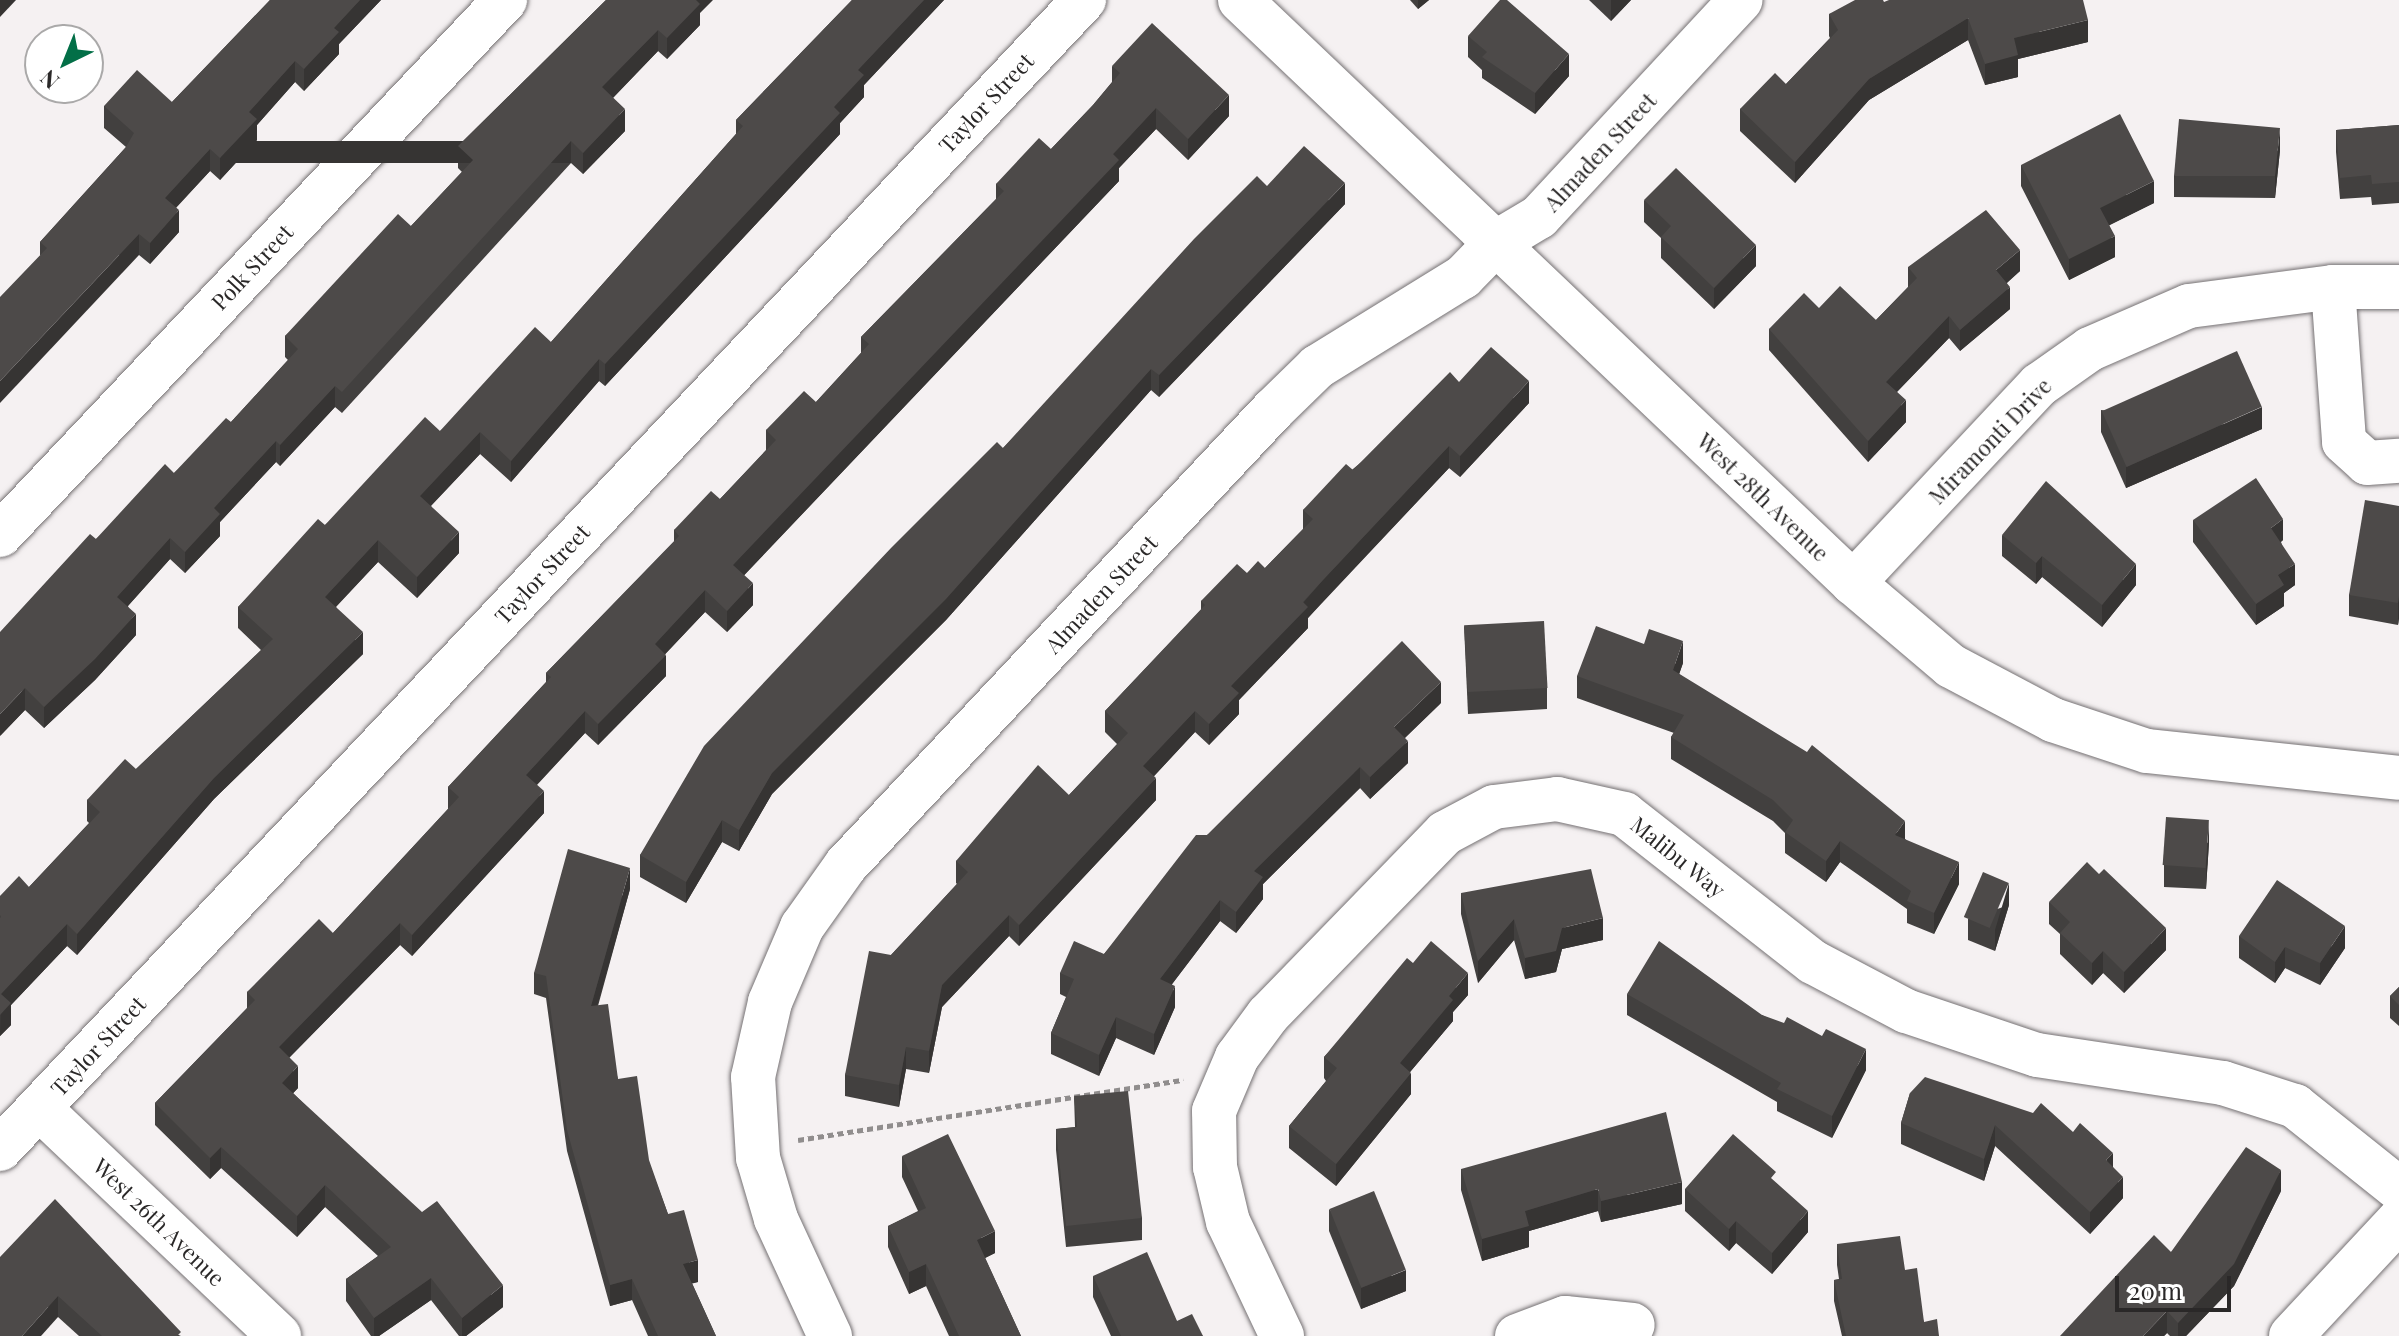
<!DOCTYPE html>
<html>
<head>
<meta charset="utf-8">
<style>
  body { margin:0 }
  #map { position:relative; width:2399px; height:1336px; overflow:hidden; background:#f5f1f2; font-family:"Playfair Display",serif }
  div>[style] { position:absolute }
  .path>* { height:5px; margin-top:-2.5px; transform-origin:0; background:repeating-linear-gradient(90deg,#908d8d 0 6px,transparent 0 10px) }
  .roads { filter:drop-shadow(0 0 2px #757173) drop-shadow(0 0 2px #757173) }
  .minor>* { height:44px; margin:-22px; padding:0 22px; transform-origin:22px; border-radius:22px; background:#fff }
  .major>* { height:44px; margin:-22px; padding:0 22px; transform-origin:22px; border-radius:22px; background:#fff }
  .wall>* { inset:0; background:#42403f }
  .shaded-wall>* { inset:0; background:#363433; transform-origin:0 0 }
  .building>* { inset:0; background:#4d4a49; transform-origin:0 0 }
  span { translate:-50% -50%; white-space:nowrap; text-align:center; line-height:1.15; -webkit-text-stroke:8px #fff; paint-order:stroke }
  .street-label { font-size:22px; color:#2a2828 }
  .north { position:absolute; left:24px; top:24px; width:80px; height:80px; box-sizing:border-box; background:#fff; border:2px solid #aaa9a9; border-radius:50%; rotate:223deg; font-size:22px; font-weight:700; line-height:32px; text-align:center; color:#2a2828 }
  .north::after { content:''; display:block; margin:auto; width:28px; height:36px; background:#036f47; clip-path:polygon(50% 0,100% 100%,50% 72%,0 100%) }
  .scale { position:absolute; left:2115px; top:1276px; width:116px; height:36px; box-sizing:border-box; border:4px solid #2a2828; border-top:0; padding-left:10px; font-size:24px; line-height:28px; white-space:nowrap; color:#2a2828; -webkit-text-stroke:6px #fff; paint-order:stroke }
</style>
</head>
<body>
<div id="map">
  <div class="path">
    <i style="left:798px;top:1140px;width:390px;rotate:-8.9deg"></i>
  </div>
  <div class="roads">
    <div class="minor">
      <i style="left:2333px;top:287px;width:155px;rotate:85.9deg"></i>
      <i style="left:2344px;top:442px;width:31px;rotate:42deg"></i>
      <i style="left:2367px;top:463px;width:32px;rotate:-4deg"></i>
      <i style="left:0;top:535px;width:736px;rotate:-46.65deg"></i>
      <i style="left:1853px;top:583px;width:272px;rotate:-46.8deg"></i>
      <i style="left:2039px;top:385px;width:62px;rotate:-35.2deg"></i>
      <i style="left:2090px;top:349px;width:108px;rotate:-23.5deg"></i>
      <i style="left:2189px;top:306px;width:145px;rotate:-7.5deg"></i>
      <i style="left:2333px;top:287px;width:66px"></i>
      <i style="left:39px;top:1108px;width:331px;rotate:43.5deg"></i>
      <i style="left:0;top:1149px;width:1580px;rotate:-46.67deg"></i>
      <i style="left:830px;top:1336px;width:129px;rotate:-114.8deg"></i>
      <i style="left:776px;top:1219px;width:64px;rotate:-106.4deg"></i>
      <i style="left:758px;top:1158px;width:81px;rotate:-93.5deg"></i>
      <i style="left:753px;top:1077px;width:77px;rotate:-77.2deg"></i>
      <i style="left:770px;top:1002px;width:82px;rotate:-66.9deg"></i>
      <i style="left:802px;top:927px;width:76px;rotate:-54.6deg"></i>
      <i style="left:846px;top:865px;width:624px;rotate:-46.82deg"></i>
      <i style="left:1273px;top:410px;width:62px;rotate:-44.3deg"></i>
      <i style="left:1317px;top:367px;width:172px;rotate:-31.7deg"></i>
      <i style="left:1463px;top:277px;width:49px;rotate:-45.8deg"></i>
      <i style="left:1497px;top:242px;width:49px;rotate:-30.8deg"></i>
      <i style="left:1539px;top:217px;width:296px;rotate:-47.1deg"></i>
      <i style="left:1282px;top:1336px;width:126px;rotate:-115.3deg"></i>
      <i style="left:1228px;top:1222px;width:57px;rotate:-103.3deg"></i>
      <i style="left:1215px;top:1167px;width:56px;rotate:-91deg"></i>
      <i style="left:1214px;top:1111px;width:59px;rotate:-66.9deg"></i>
      <i style="left:1237px;top:1057px;width:52px;rotate:-53.6deg"></i>
      <i style="left:1268px;top:1015px;width:254px;rotate:-45.8deg"></i>
      <i style="left:1445px;top:833px;width:55px;rotate:-28deg"></i>
      <i style="left:1494px;top:807px;width:64px;rotate:-7.2deg"></i>
      <i style="left:1557px;top:799px;width:69px;rotate:12.6deg"></i>
      <i style="left:1624px;top:814px;width:240px;rotate:38.1deg"></i>
      <i style="left:1813px;top:962px;width:105px;rotate:27.8deg"></i>
      <i style="left:1906px;top:1011px;width:138px;rotate:18.6deg"></i>
      <i style="left:2037px;top:1055px;width:188px;rotate:8.6deg"></i>
      <i style="left:2223px;top:1083px;width:76px;rotate:17.7deg"></i>
      <i style="left:2295px;top:1106px;width:133px;rotate:38.6deg"></i>
      <i style="left:1517px;top:1336px;width:51px;rotate:-20.6deg"></i>
      <i style="left:1565px;top:1318px;width:68px;rotate:5.9deg"></i>
      <i style="left:2291px;top:1336px;width:158px;rotate:-47deg"></i>
    </div>
    <div class="major">
      <i style="left:1240px;top:0;width:846px;rotate:43.56deg"></i>
      <i style="left:1853px;top:583px;width:128px;rotate:40.3deg"></i>
      <i style="left:1951px;top:666px;width:115px;rotate:27.9deg"></i>
      <i style="left:2053px;top:720px;width:99px;rotate:18.3deg"></i>
      <i style="left:2147px;top:751px;width:253px;rotate:6.1deg"></i>
    </div>
  </div>
  <div class="wall">
    <i style="clip-path:polygon(270px 0,381px 0,339px 44px,339px 54px,304px 91px,295px 82px,257px 125px,257px 140px,220px 180px,210px 171px,176px 208px,179px 232px,150px 264px,139px 255px,40px 255px,40px 242px,126px 147px,104px 128px,104px 106px,172px 102px)"></i>
    <i style="clip-path:polygon(606px 0,700px 13px,700px 25px,667px 59px,658px 51px,613px 98px,625px 131px,583px 174px,571px 163px,342px 413px,335px 407px,280px 466px,276px 462px,220px 522px,220px 536px,185px 573px,170px 559px,128px 606px,136px 635px,95px 680px,44px 728px,25px 710px,0 736px,96px 539px,174px 473px,231px 422px,288px 360px,285px 357px,285px 336px,411px 226px,462px 172px,458px 168px,458px 146px)"></i>
    <i style="clip-path:polygon(852px 0,944px 0,864px 85px,864px 97px,840px 123px,840px 134px,605px 386px,599px 381px,511px 482px,480px 454px,431px 506px,459px 553px,417px 598px,378px 562px,336px 607px,363px 654px,214px 799px,77px 955px,67px 946px,11px 1005px,11px 1025px,0 1036px,0 896px,29px 887px,89px 823px,87px 821px,87px 800px,136px 769px,261px 650px,238px 628px,238px 607px,325px 525px,440px 431px,551px 342px,736px 134px,736px 120px)"></i>
    <i style="clip-path:polygon(1410px 0,1429px 0,1418px 9px)"></i>
    <i style="clip-path:polygon(1589px 0,1631px 0,1611px 21px)"></i>
    <i style="clip-path:polygon(1884px 2px,2088px 42px,2018px 59px,2018px 77px,1985px 85px,1968px 40px,1869px 100px,1795px 183px,1740px 131px,1740px 109px,1786px 84px,1830px 38px,1829px 36px,1829px 14px)"></i>
    <i style="clip-path:polygon(1468px 36px,1569px 76px,1535px 114px,1482px 78px,1482px 70px,1468px 57px)"></i>
    <i style="clip-path:polygon(1112px 66px,1229px 116px,1188px 160px,1156px 129px,1119px 168px,1119px 181px,744px 575px,753px 605px,727px 632px,705px 612px,665px 654px,666px 676px,598px 745px,585px 733px,537px 785px,544px 813px,412px 956px,400px 945px,289px 1058px,298px 1088px,293px 1093px,503px 1307px,466px 1336px,459px 1336px,431px 1300px,379px 1336px,371px 1336px,346px 1301px,346px 1279px,378px 1256px,325px 1207px,297px 1237px,221px 1168px,210px 1179px,155px 1125px,155px 1103px,247px 1008px,247px 992px,333px 933px,448px 809px,448px 787px,546px 682px,546px 673px,674px 542px,674px 530px,720px 499px,766px 450px,766px 430px,816px 402px,861px 353px,861px 337px,996px 199px,996px 184px,1051px 149px,1093px 105px,1112px 82px)"></i>
    <i style="clip-path:polygon(2399px 125px,2399px 203px,2372px 205px,2371px 197px,2340px 199px,2336px 152px,2336px 130px)"></i>
    <i style="clip-path:polygon(2280px 150px,2275px 198px,2174px 197px,2174px 176px)"></i>
    <i style="clip-path:polygon(2021px 165px,2154px 203px,2109px 225px,2115px 257px,2069px 280px,2021px 186px)"></i>
    <i style="clip-path:polygon(1267px 186px,1345px 204px,1159px 397px,1151px 390px,946px 620px,772px 794px,739px 851px,722px 842px,686px 903px,640px 877px,640px 855px,1003px 448px)"></i>
    <i style="clip-path:polygon(1644px 200px,1756px 266px,1714px 309px,1661px 258px,1661px 238px,1644px 222px)"></i>
    <i style="clip-path:polygon(1908px 267px,2020px 271px,2007px 283px,2010px 309px,1960px 351px,1949px 338px,1897px 392px,1906px 422px,1868px 462px,1769px 350px,1769px 329px,1819px 308px,1876px 320px,1908px 287px)"></i>
    <i style="clip-path:polygon(1459px 382px,1529px 403px,1460px 477px,1449px 468px,1323px 601px,1308px 618px,1308px 628px,1239px 700px,1239px 714px,1209px 745px,1195px 732px,1154px 776px,1156px 800px,1019px 946px,1009px 936px,942px 1007px,929px 1073px,906px 1069px,899px 1107px,845px 1096px,845px 1075px,891px 955px,957px 884px,956px 883px,956px 861px,1069px 795px,1117px 744px,1105px 732px,1105px 711px,1201px 610px,1201px 601px,1247px 573px,1265px 568px,1303px 529px,1303px 510px)"></i>
    <i style="clip-path:polygon(2101px 410px,2262px 429px,2126px 488px,2101px 432px)"></i>
    <i style="clip-path:polygon(2399px 506px,2399px 618px,2398px 625px,2349px 616px,2349px 595px)"></i>
    <i style="clip-path:polygon(2193px 520px,2283px 540px,2281px 542px,2295px 585px,2284px 593px,2284px 606px,2256px 625px,2193px 542px)"></i>
    <i style="clip-path:polygon(2002px 535px,2136px 585px,2102px 627px,2042px 577px,2036px 584px,2002px 556px)"></i>
    <i style="clip-path:polygon(1464px 626px,1547px 688px,1547px 709px,1468px 714px)"></i>
    <i style="clip-path:polygon(1683px 663px,1679px 674px,1905px 839px,1959px 884px,1934px 934px,1907px 923px,1907px 909px,1840px 862px,1826px 882px,1785px 853px,1785px 833px,1773px 821px,1671px 759px,1671px 737px,1674px 733px,1577px 698px,1577px 676px)"></i>
    <i style="clip-path:polygon(1441px 703px,1405px 738px,1408px 763px,1370px 799px,1360px 788px,1263px 884px,1263px 899px,1236px 933px,1220px 921px,1172px 984px,1175px 1007px,1154px 1055px,1116px 1038px,1099px 1076px,1051px 1054px,1051px 1033px,1066px 997px,1060px 994px,1060px 973px,1104px 954px,1207px 835px)"></i>
    <i style="clip-path:polygon(2209px 842px,2206px 889px,2164px 887px,2164px 865px)"></i>
    <i style="clip-path:polygon(630px 889px,598px 1006px,618px 1079px,668px 1214px,698px 1282px,692px 1283px,716px 1336px,648px 1336px,632px 1300px,610px 1306px,567px 1151px,546px 998px,534px 994px,534px 973px)"></i>
    <i style="clip-path:polygon(1461px 893px,1603px 940px,1562px 949px,1556px 972px,1525px 979px,1514px 940px,1478px 983px,1461px 914px)"></i>
    <i style="clip-path:polygon(2049px 902px,2166px 950px,2124px 993px,2103px 973px,2092px 985px,2060px 954px,2060px 934px,2049px 924px)"></i>
    <i style="clip-path:polygon(2009px 905px,1995px 951px,1968px 940px,1968px 919px)"></i>
    <i style="clip-path:polygon(2239px 936px,2345px 948px,2320px 985px,2285px 968px,2275px 983px,2239px 958px)"></i>
    <i style="clip-path:polygon(1413px 963px,1468px 995px,1453px 1012px,1453px 1021px,1410px 1072px,1411px 1094px,1336px 1186px,1289px 1148px,1289px 1126px,1326px 1081px,1324px 1078px,1324px 1057px)"></i>
    <i style="clip-path:polygon(2399px 987px,2399px 1026px,2390px 1018px,2390px 996px)"></i>
    <i style="clip-path:polygon(1627px 994px,1762px 1015px,1866px 1070px,1832px 1138px,1777px 1111px,1777px 1102px,1627px 1015px)"></i>
    <i style="clip-path:polygon(1910px 1093px,2113px 1167px,2123px 1198px,2090px 1234px,1995px 1146px,1984px 1181px,1901px 1144px,1901px 1123px)"></i>
    <i style="clip-path:polygon(1074px 1096px,1142px 1218px,1142px 1240px,1066px 1247px,1056px 1150px,1056px 1129px,1075px 1127px)"></i>
    <i style="clip-path:polygon(902px 1156px,995px 1253px,985px 1258px,1021px 1336px,949px 1336px,926px 1286px,909px 1294px,888px 1247px,888px 1226px,918px 1211px,902px 1177px)"></i>
    <i style="clip-path:polygon(1461px 1169px,1682px 1204px,1601px 1222px,1598px 1211px,1529px 1231px,1529px 1247px,1482px 1261px,1461px 1190px)"></i>
    <i style="clip-path:polygon(1776px 1183px,1808px 1232px,1772px 1274px,1736px 1243px,1729px 1251px,1685px 1211px,1685px 1189px)"></i>
    <i style="clip-path:polygon(2281px 1191px,2234px 1286px,2186px 1336px,2170px 1336px,2167px 1333px,2164px 1336px,2171px 1252px)"></i>
    <i style="clip-path:polygon(1329px 1209px,1406px 1291px,1361px 1309px,1329px 1231px)"></i>
    <i style="clip-path:polygon(1837px 1244px,1905px 1270px,1924px 1322px,1939px 1336px,1842px 1336px,1834px 1301px,1834px 1280px,1839px 1279px,1837px 1265px)"></i>
    <i style="clip-path:polygon(0 1257px,181px 1336px,79px 1336px,58px 1317px)"></i>
    <i style="clip-path:polygon(1093px 1276px,1177px 1321px,1203px 1336px,1111px 1336px,1093px 1297px)"></i>
  </div>
  <div class="shaded-wall">
    <i style="clip-path:polygon(0 0,16px 0,0 17px)"></i>
    <i style="clip-path:polygon(360px 0,381px 0,339px 44px,339px 54px,304px 91px,304px 69px,334px 28px)"></i>
    <i style="clip-path:polygon(694px 0,713px 0,700px 13px,700px 25px,667px 59px,667px 38px)"></i>
    <i style="clip-path:polygon(924px 0,944px 0,864px 85px,864px 97px,840px 123px,840px 134px,605px 386px,605px 364px,834px 107px,858px 70px)"></i>
    <i style="clip-path:polygon(1418px 0,1429px 0,1418px 9px)"></i>
    <i style="clip-path:polygon(1611px 0,1631px 0,1611px 21px)"></i>
    <i style="clip-path:polygon(1968px 18px,1968px 40px,1869px 100px,1795px 183px,1795px 162px,1869px 79px)"></i>
    <i style="clip-path:polygon(2088px 20px,2088px 42px,2018px 59px,2018px 77px,1985px 85px,1985px 64px,2014px 38px)"></i>
    <i style="clip-path:polygon(658px 30px,658px 51px,602px 109px,602px 87px)"></i>
    <i style="clip-path:polygon(1569px 54px,1569px 76px,1535px 114px,1535px 93px)"></i>
    <i style="clip-path:polygon(295px 61px,295px 82px,257px 125px,257px 140px,220px 180px,220px 158px,249px 112px)"></i>
    <i style="clip-path:polygon(1229px 95px,1229px 116px,1188px 160px,1188px 139px)"></i>
    <i style="clip-path:polygon(1156px 108px,1156px 129px,1119px 168px,1119px 181px,733px 587px,733px 565px)"></i>
    <i style="clip-path:polygon(625px 109px,625px 131px,583px 174px,583px 153px)"></i>
    <i style="clip-path:polygon(2280px 128px,2280px 150px,2275px 198px,2275px 176px)"></i>
    <i style="left:571px;top:141px;width:22px;height:340px;rotate:90deg"></i>
    <i style="clip-path:polygon(210px 149px,210px 171px,165px 219px,165px 198px)"></i>
    <i style="clip-path:polygon(2154px 181px,2154px 203px,2100px 230px,2100px 208px)"></i>
    <i style="clip-path:polygon(1345px 183px,1345px 204px,1159px 397px,1159px 375px)"></i>
    <i style="clip-path:polygon(179px 210px,179px 232px,150px 264px,150px 243px)"></i>
    <i style="clip-path:polygon(139px 234px,139px 255px,0 403px,0 381px)"></i>
    <i style="clip-path:polygon(2115px 236px,2115px 257px,2069px 280px,2069px 259px)"></i>
    <i style="clip-path:polygon(1756px 245px,1756px 266px,1714px 309px,1714px 288px)"></i>
    <i style="clip-path:polygon(2020px 250px,2020px 271px,1996px 292px,1996px 270px)"></i>
    <i style="clip-path:polygon(2010px 287px,2010px 309px,1960px 351px,1960px 330px)"></i>
    <i style="clip-path:polygon(1949px 316px,1949px 338px,1886px 403px,1886px 382px)"></i>
    <i style="clip-path:polygon(599px 359px,599px 381px,511px 482px,511px 461px)"></i>
    <i style="clip-path:polygon(1151px 369px,1151px 390px,946px 620px,772px 794px,739px 851px,739px 830px,772px 773px)"></i>
    <i style="clip-path:polygon(1529px 381px,1529px 403px,1460px 477px,1460px 456px)"></i>
    <i style="clip-path:polygon(335px 386px,335px 407px,280px 466px,280px 445px)"></i>
    <i style="clip-path:polygon(1906px 400px,1906px 422px,1868px 462px,1868px 441px)"></i>
    <i style="clip-path:polygon(2262px 407px,2262px 429px,2126px 488px,2126px 467px)"></i>
    <i style="clip-path:polygon(480px 432px,480px 454px,420px 517px,420px 496px)"></i>
    <i style="clip-path:polygon(276px 441px,276px 462px,220px 522px,220px 536px,185px 573px,185px 552px,214px 508px)"></i>
    <i style="clip-path:polygon(1449px 446px,1449px 468px,1308px 618px,1308px 628px,1239px 700px,1239px 714px,1209px 745px,1209px 724px,1231px 686px,1323px 580px)"></i>
    <i style="clip-path:polygon(2283px 519px,2283px 540px,2271px 549px,2271px 528px)"></i>
    <i style="clip-path:polygon(459px 532px,459px 553px,417px 598px,417px 577px)"></i>
    <i style="clip-path:polygon(170px 538px,170px 559px,117px 618px,117px 597px)"></i>
    <i style="clip-path:polygon(378px 540px,378px 562px,325px 618px,325px 597px)"></i>
    <i style="clip-path:polygon(2042px 556px,2042px 577px,2036px 584px,2036px 563px)"></i>
    <i style="clip-path:polygon(2136px 564px,2136px 585px,2102px 627px,2102px 605px)"></i>
    <i style="clip-path:polygon(2295px 564px,2295px 585px,2284px 593px,2284px 606px,2256px 625px,2256px 604px,2278px 575px)"></i>
    <i style="clip-path:polygon(753px 583px,753px 605px,727px 632px,727px 611px)"></i>
    <i style="clip-path:polygon(705px 590px,705px 612px,655px 665px,655px 644px)"></i>
    <i style="clip-path:polygon(2399px 596px,2399px 618px,2398px 625px,2398px 603px)"></i>
    <i style="clip-path:polygon(136px 614px,136px 635px,95px 680px,44px 728px,44px 707px)"></i>
    <i style="clip-path:polygon(363px 632px,363px 654px,214px 799px,77px 955px,77px 934px,214px 778px)"></i>
    <i style="clip-path:polygon(1683px 641px,1683px 663px,1673px 692px,1673px 670px)"></i>
    <i style="clip-path:polygon(666px 655px,666px 676px,598px 745px,598px 724px)"></i>
    <i style="clip-path:polygon(1441px 682px,1441px 703px,1394px 748px,1394px 727px)"></i>
    <i style="clip-path:polygon(25px 688px,25px 710px,0 736px,0 714px)"></i>
    <i style="clip-path:polygon(585px 711px,585px 733px,526px 796px,526px 775px)"></i>
    <i style="clip-path:polygon(1195px 711px,1195px 732px,1143px 788px,1143px 766px)"></i>
    <i style="clip-path:polygon(1408px 741px,1408px 763px,1370px 799px,1370px 777px)"></i>
    <i style="clip-path:polygon(1360px 767px,1360px 788px,1263px 884px,1263px 899px,1236px 933px,1236px 912px,1254px 871px)"></i>
    <i style="clip-path:polygon(1156px 778px,1156px 800px,1019px 946px,1019px 925px)"></i>
    <i style="clip-path:polygon(544px 791px,544px 813px,412px 956px,412px 935px)"></i>
    <i style="clip-path:polygon(722px 820px,722px 842px,686px 903px,686px 882px)"></i>
    <i style="clip-path:polygon(2209px 820px,2209px 842px,2206px 889px,2206px 868px)"></i>
    <i style="clip-path:polygon(1905px 821px,1905px 843px,1895px 835px)"></i>
    <i style="clip-path:polygon(1840px 841px,1840px 862px,1826px 882px,1826px 861px)"></i>
    <i style="clip-path:polygon(1959px 862px,1959px 884px,1934px 934px,1934px 913px)"></i>
    <i style="clip-path:polygon(630px 868px,630px 889px,591px 1028px,591px 1006px)"></i>
    <i style="clip-path:polygon(2009px 883px,2009px 905px,1995px 951px,1995px 930px)"></i>
    <i style="clip-path:polygon(1220px 900px,1220px 921px,1160px 1000px,1160px 979px)"></i>
    <i style="clip-path:polygon(1009px 915px,1009px 936px,942px 1007px,929px 1073px,929px 1051px,942px 985px)"></i>
    <i style="clip-path:polygon(1603px 918px,1603px 940px,1562px 949px,1556px 972px,1525px 979px,1525px 958px,1562px 928px)"></i>
    <i style="clip-path:polygon(1514px 919px,1514px 940px,1478px 983px,1478px 961px)"></i>
    <i style="clip-path:polygon(400px 923px,400px 945px,279px 1068px,279px 1047px)"></i>
    <i style="clip-path:polygon(67px 924px,67px 946px,11px 1005px,11px 1025px,0 1036px,1px 994px)"></i>
    <i style="clip-path:polygon(2345px 926px,2345px 948px,2320px 985px,2320px 963px)"></i>
    <i style="clip-path:polygon(2166px 928px,2166px 950px,2124px 993px,2124px 972px)"></i>
    <i style="clip-path:polygon(2285px 947px,2285px 968px,2275px 983px,2275px 962px)"></i>
    <i style="clip-path:polygon(2103px 951px,2103px 973px,2092px 985px,2092px 963px)"></i>
    <i style="clip-path:polygon(1468px 973px,1468px 995px,1453px 1012px,1453px 1021px,1400px 1084px,1400px 1063px,1449px 996px)"></i>
    <i style="clip-path:polygon(1175px 986px,1175px 1007px,1154px 1055px,1154px 1034px)"></i>
    <i style="clip-path:polygon(1116px 1017px,1116px 1038px,1099px 1076px,1099px 1055px)"></i>
    <i style="clip-path:polygon(906px 1047px,906px 1069px,899px 1107px,899px 1085px)"></i>
    <i style="clip-path:polygon(1866px 1049px,1866px 1070px,1832px 1138px,1832px 1116px)"></i>
    <i style="clip-path:polygon(298px 1066px,298px 1088px,282px 1105px,282px 1083px)"></i>
    <i style="clip-path:polygon(1411px 1073px,1411px 1094px,1336px 1186px,1336px 1164px)"></i>
    <i style="clip-path:polygon(1995px 1125px,1995px 1146px,1984px 1181px,1984px 1159px)"></i>
    <i style="clip-path:polygon(221px 1147px,221px 1168px,210px 1179px,210px 1158px)"></i>
    <i style="clip-path:polygon(2113px 1153px,2113px 1174px,2106px 1160px)"></i>
    <i style="clip-path:polygon(2281px 1170px,2281px 1191px,2234px 1286px,2186px 1336px,2178px 1336px,2178px 1323px)"></i>
    <i style="clip-path:polygon(2123px 1177px,2123px 1198px,2090px 1234px,2090px 1212px)"></i>
    <i style="clip-path:polygon(1682px 1182px,1682px 1204px,1601px 1222px,1601px 1201px)"></i>
    <i style="clip-path:polygon(325px 1185px,325px 1207px,297px 1237px,297px 1216px)"></i>
    <i style="clip-path:polygon(1598px 1189px,1598px 1211px,1529px 1231px,1529px 1247px,1482px 1261px,1482px 1239px,1525px 1211px)"></i>
    <i style="clip-path:polygon(1808px 1211px,1808px 1232px,1772px 1274px,1772px 1253px)"></i>
    <i style="clip-path:polygon(1736px 1221px,1736px 1243px,1729px 1251px,1729px 1229px)"></i>
    <i style="clip-path:polygon(995px 1231px,995px 1253px,977px 1262px,977px 1240px)"></i>
    <i style="clip-path:polygon(698px 1260px,698px 1282px,683px 1286px,683px 1264px)"></i>
    <i style="clip-path:polygon(926px 1264px,926px 1286px,909px 1294px,909px 1272px)"></i>
    <i style="clip-path:polygon(1406px 1270px,1406px 1291px,1361px 1309px,1361px 1288px)"></i>
    <i style="clip-path:polygon(431px 1278px,431px 1300px,379px 1336px,374px 1336px,374px 1318px)"></i>
    <i style="clip-path:polygon(632px 1279px,632px 1300px,610px 1306px,610px 1285px)"></i>
    <i style="clip-path:polygon(503px 1285px,503px 1307px,466px 1336px,462px 1336px,462px 1318px)"></i>
    <i style="clip-path:polygon(58px 1296px,58px 1317px,41px 1336px,22px 1336px)"></i>
    <i style="clip-path:polygon(2167px 1311px,2167px 1333px,2164px 1336px,2143px 1336px)"></i>
  </div>
  <div class="building">
    <i style="clip-path:polygon(270px 0,360px 0,334px 28px,339px 32px,304px 69px,295px 61px,249px 112px,257px 119px,220px 158px,210px 149px,165px 198px,179px 210px,150px 243px,139px 234px,0 381px,0 297px,47px 248px,40px 242px,126px 147px,134px 133px,104px 106px,137px 70px,172px 102px)"></i>
    <i style="clip-path:polygon(606px 0,696px 0,700px 4px,667px 38px,658px 30px,602px 87px,625px 109px,583px 153px,571px 141px,342px 392px,335px 386px,280px 445px,276px 441px,214px 508px,220px 514px,185px 552px,170px 538px,117px 597px,136px 614px,95px 659px,44px 707px,25px 688px,0 714px,0 632px,90px 534px,96px 539px,165px 464px,174px 473px,226px 418px,231px 422px,298px 349px,285px 336px,398px 214px,411px 226px,473px 160px,458px 146px)"></i>
    <i style="clip-path:polygon(852px 0,924px 0,858px 70px,864px 75px,834px 107px,840px 113px,605px 364px,599px 359px,511px 461px,480px 432px,420px 496px,459px 532px,417px 577px,378px 540px,325px 597px,363px 632px,214px 778px,77px 934px,67px 924px,1px 994px,11px 1003px,0 1015px,0 918px,1px 917px,0 915px,0 896px,19px 876px,29px 887px,100px 812px,87px 800px,125px 759px,136px 769px,273px 639px,238px 607px,318px 519px,325px 525px,425px 417px,440px 431px,535px 327px,551px 342px,743px 126px,736px 120px)"></i>
    <i style="clip-path:polygon(1500px 0,1507px 0,1569px 54px,1535px 93px,1482px 57px,1487px 52px,1468px 36px)"></i>
    <i style="clip-path:polygon(1855px 0,1883px 0,1884px 2px,1889px 0,2083px 0,2088px 20px,2014px 38px,2018px 55px,1985px 64px,1968px 18px,1869px 79px,1795px 162px,1740px 109px,1775px 73px,1786px 84px,1838px 30px,1829px 14px)"></i>
    <i style="clip-path:polygon(1152px 23px,1229px 95px,1188px 139px,1156px 108px,1113px 154px,1119px 160px,733px 565px,753px 583px,727px 611px,705px 590px,655px 644px,666px 655px,598px 724px,585px 711px,526px 775px,544px 791px,412px 935px,400px 923px,279px 1047px,298px 1066px,282px 1083px,422px 1212px,437px 1201px,503px 1285px,462px 1318px,431px 1278px,374px 1318px,346px 1279px,391px 1247px,325px 1185px,297px 1216px,221px 1147px,210px 1158px,155px 1103px,255px 1000px,247px 992px,319px 919px,333px 933px,459px 797px,448px 787px,551px 677px,546px 673px,679px 536px,674px 530px,711px 491px,720px 499px,776px 440px,766px 430px,804px 391px,816px 402px,869px 344px,861px 337px,1004px 191px,996px 184px,1039px 138px,1051px 149px,1093px 105px,1120px 73px,1112px 66px)"></i>
    <i style="clip-path:polygon(2120px 114px,2154px 181px,2100px 208px,2115px 236px,2069px 259px,2021px 165px)"></i>
    <i style="clip-path:polygon(2179px 119px,2280px 128px,2275px 176px,2174px 176px)"></i>
    <i style="clip-path:polygon(2399px 125px,2399px 182px,2372px 184px,2371px 175px,2340px 178px,2336px 130px)"></i>
    <i style="clip-path:polygon(1304px 146px,1345px 183px,1159px 375px,1151px 369px,946px 599px,772px 773px,739px 830px,722px 820px,686px 882px,640px 855px,704px 746px,891px 548px,997px 442px,1003px 448px,1194px 239px,1257px 176px,1267px 186px)"></i>
    <i style="clip-path:polygon(1676px 168px,1756px 245px,1714px 288px,1661px 237px,1671px 226px,1644px 200px)"></i>
    <i style="clip-path:polygon(1986px 210px,2020px 250px,1996px 270px,2010px 287px,1960px 330px,1949px 316px,1886px 382px,1906px 400px,1868px 441px,1769px 329px,1804px 293px,1819px 308px,1840px 286px,1876px 320px,1917px 278px,1908px 267px)"></i>
    <i style="clip-path:polygon(1491px 347px,1529px 381px,1460px 456px,1449px 446px,1323px 580px,1303px 602px,1308px 607px,1231px 686px,1239px 693px,1209px 724px,1195px 711px,1143px 766px,1156px 778px,1019px 925px,1009px 915px,942px 985px,929px 1051px,906px 1047px,899px 1085px,845px 1075px,869px 951px,891px 955px,968px 872px,956px 861px,1038px 765px,1069px 795px,1128px 733px,1105px 711px,1205px 605px,1201px 601px,1237px 564px,1247px 573px,1258px 561px,1265px 568px,1313px 519px,1303px 510px,1346px 464px,1353px 470px,1450px 372px,1459px 382px)"></i>
    <i style="left:2237px;top:351px;width:61px;height:148px;rotate:66deg"></i>
    <i style="clip-path:polygon(2256px 478px,2283px 519px,2271px 528px,2295px 564px,2278px 575px,2284px 585px,2256px 604px,2193px 520px)"></i>
    <i style="clip-path:polygon(2046px 481px,2136px 564px,2102px 605px,2042px 556px,2036px 563px,2002px 535px)"></i>
    <i style="clip-path:polygon(2365px 500px,2399px 506px,2399px 596px,2398px 603px,2349px 595px)"></i>
    <i style="left:1544px;top:621px;width:67px;height:80px;rotate:87deg"></i>
    <i style="clip-path:polygon(1596px 626px,1644px 644px,1649px 629px,1683px 641px,1673px 670px,1807px 752px,1812px 745px,1905px 821px,1895px 835px,1959px 862px,1934px 913px,1907px 901px,1911px 891px,1840px 841px,1826px 861px,1785px 832px,1793px 820px,1773px 800px,1671px 737px,1684px 715px,1577px 676px)"></i>
    <i style="clip-path:polygon(1402px 641px,1441px 682px,1394px 727px,1408px 741px,1370px 777px,1360px 767px,1254px 871px,1263px 877px,1236px 912px,1220px 900px,1160px 979px,1175px 986px,1154px 1034px,1116px 1017px,1099px 1055px,1051px 1033px,1074px 979px,1060px 973px,1074px 941px,1104px 954px,1196px 835px,1207px 835px)"></i>
    <i style="left:2166px;top:817px;width:43px;height:48px;rotate:4deg"></i>
    <i style="clip-path:polygon(568px 849px,630px 868px,591px 1006px,608px 1004px,618px 1079px,637px 1076px,649px 1160px,668px 1214px,684px 1210px,698px 1260px,683px 1264px,716px 1336px,658px 1336px,632px 1279px,610px 1285px,567px 1130px,546px 976px,534px 973px)"></i>
    <i style="clip-path:polygon(2087px 862px,2099px 874px,2104px 869px,2166px 928px,2124px 972px,2103px 951px,2092px 963px,2060px 933px,2070px 922px,2049px 902px)"></i>
    <i style="clip-path:polygon(1591px 869px,1603px 918px,1562px 928px,1556px 951px,1525px 958px,1514px 919px,1478px 961px,1461px 893px)"></i>
    <i style="left:1983px;top:872px;width:28px;height:49px;rotate:23deg"></i>
    <i style="clip-path:polygon(2277px 880px,2345px 926px,2320px 963px,2285px 947px,2275px 962px,2239px 936px)"></i>
    <i style="clip-path:polygon(1431px 941px,1468px 973px,1449px 996px,1453px 1000px,1400px 1063px,1411px 1073px,1336px 1164px,1289px 1126px,1337px 1068px,1324px 1057px,1407px 958px,1413px 963px)"></i>
    <i style="clip-path:polygon(1659px 941px,1762px 1015px,1784px 1023px,1787px 1017px,1822px 1036px,1826px 1029px,1866px 1049px,1832px 1116px,1777px 1089px,1781px 1083px,1627px 994px)"></i>
    <i style="clip-path:polygon(2399px 987px,2399px 1005px,2390px 996px)"></i>
    <i style="clip-path:polygon(1925px 1077px,2033px 1113px,2041px 1103px,2073px 1132px,2080px 1123px,2113px 1153px,2106px 1160px,2123px 1177px,2090px 1212px,1995px 1125px,1984px 1159px,1901px 1123px,1910px 1093px)"></i>
    <i style="clip-path:polygon(1128px 1091px,1142px 1218px,1066px 1226px,1056px 1129px,1077px 1127px,1074px 1096px)"></i>
    <i style="clip-path:polygon(1666px 1112px,1682px 1182px,1601px 1201px,1598px 1189px,1525px 1211px,1529px 1226px,1482px 1239px,1461px 1169px)"></i>
    <i style="clip-path:polygon(948px 1134px,995px 1231px,977px 1240px,1021px 1336px,959px 1336px,926px 1264px,909px 1272px,888px 1226px,926px 1208px,902px 1156px)"></i>
    <i style="clip-path:polygon(1733px 1134px,1776px 1172px,1771px 1178px,1808px 1211px,1772px 1253px,1736px 1221px,1729px 1229px,1685px 1189px)"></i>
    <i style="clip-path:polygon(2246px 1147px,2281px 1170px,2234px 1264px,2178px 1323px,2167px 1311px,2143px 1336px,2060px 1336px,2154px 1235px,2171px 1252px)"></i>
    <i style="left:1374px;top:1191px;width:85px;height:48px;rotate:68deg"></i>
    <i style="clip-path:polygon(55px 1199px,181px 1332px,177px 1336px,102px 1336px,58px 1296px,22px 1336px,0 1336px,0 1257px)"></i>
    <i style="clip-path:polygon(1900px 1236px,1905px 1270px,1917px 1268px,1924px 1322px,1937px 1319px,1939px 1336px,1846px 1336px,1834px 1280px,1842px 1279px,1837px 1244px)"></i>
    <i style="clip-path:polygon(1147px 1252px,1177px 1321px,1192px 1314px,1203px 1336px,1121px 1336px,1093px 1276px)"></i>
  </div>
  <div class="street-label">
    <span style="left:986px;top:103px;rotate:-47deg">Taylor Street</span>
    <span style="left:1600px;top:152px;rotate:-47deg">Almaden Street</span>
    <span style="left:252px;top:267px;rotate:-47deg">Polk Street</span>
    <span style="left:1990px;top:441px;rotate:-46deg">Miramonti Drive</span>
    <span style="left:1763px;top:497px;rotate:44deg">West 28th Avenue</span>
    <span style="left:542px;top:574px;rotate:-47deg">Taylor Street</span>
    <span style="left:1101px;top:594px;rotate:-47deg">Almaden Street</span>
    <span style="left:1678px;top:857px;rotate:39deg">Malibu Way</span>
    <span style="left:98px;top:1046px;rotate:-47deg">Taylor Street</span>
    <span style="left:159px;top:1222px;rotate:44deg">West 26th Avenue</span>
  </div>
  <div class="north">N</div>
  <div class="scale">20 m</div>
</div>
</body>
</html>
